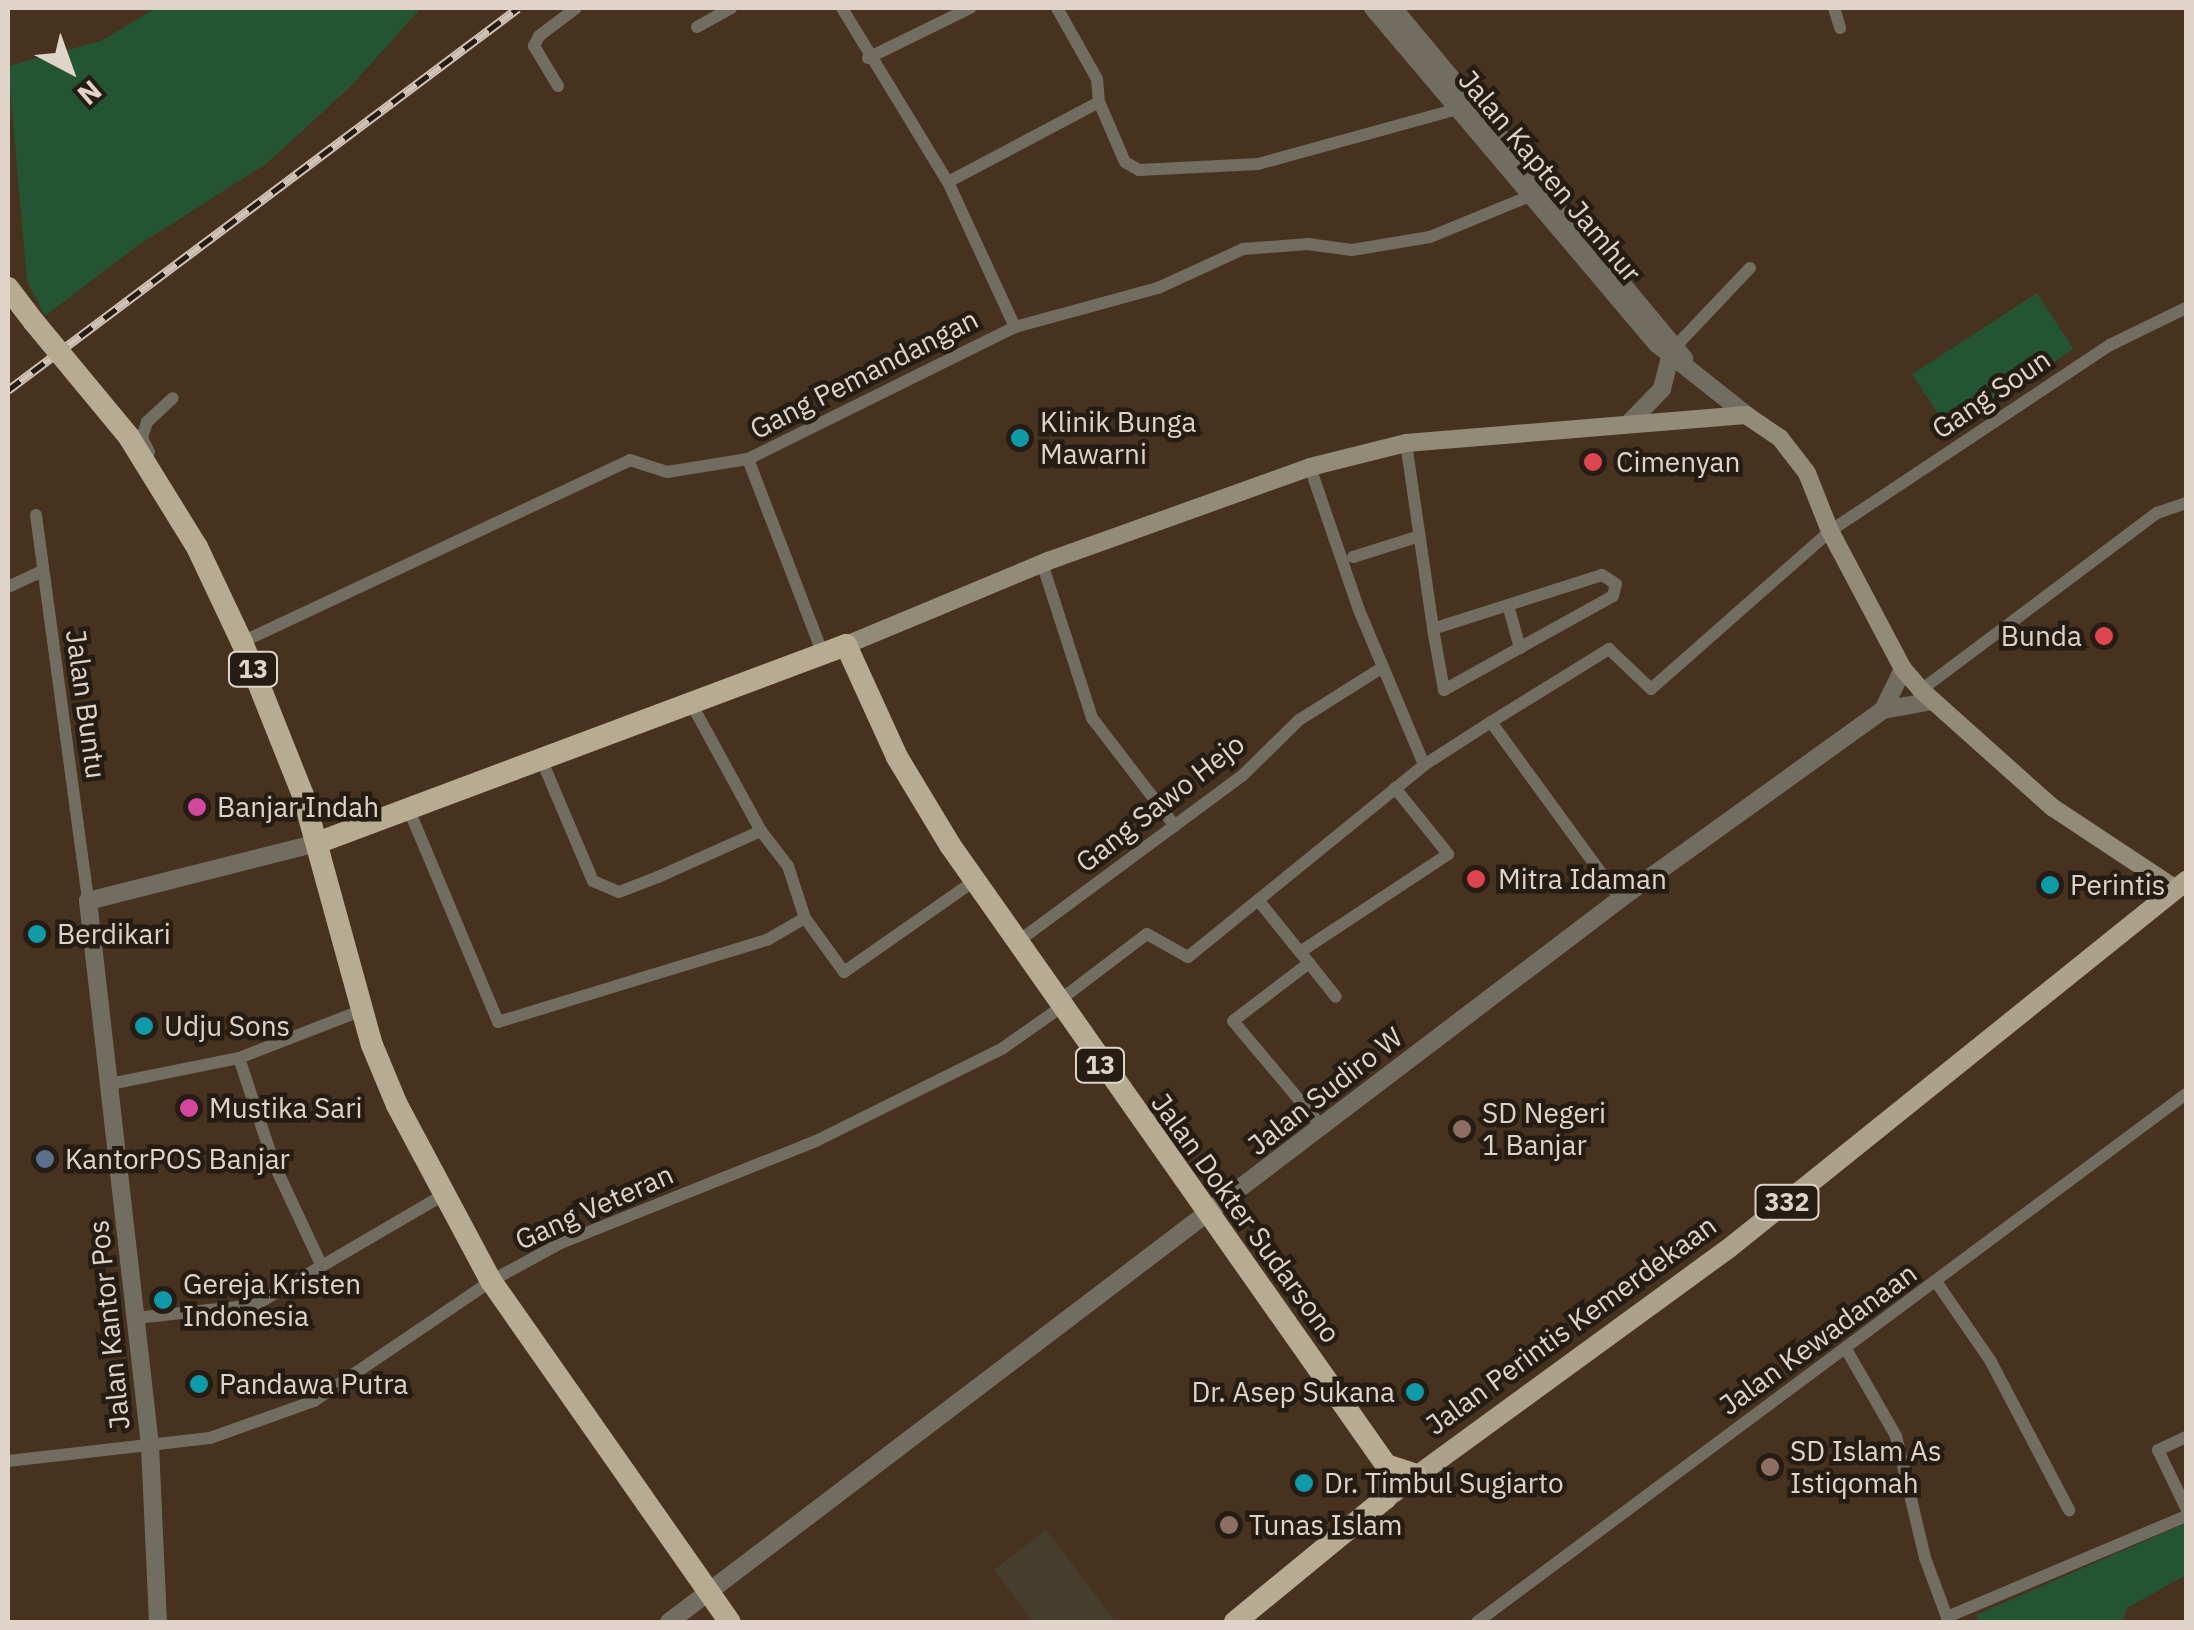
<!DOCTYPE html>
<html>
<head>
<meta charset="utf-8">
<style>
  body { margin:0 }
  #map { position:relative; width:2194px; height:1630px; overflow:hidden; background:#46321f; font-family:"IBM Plex Sans",sans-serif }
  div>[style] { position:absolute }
  .commercial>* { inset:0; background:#453e2c }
  .green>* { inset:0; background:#245533; transform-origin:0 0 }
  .minor>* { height:12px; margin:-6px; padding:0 6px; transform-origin:6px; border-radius:6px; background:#726d61 }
  .tertiary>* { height:18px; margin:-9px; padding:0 9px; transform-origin:9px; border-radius:9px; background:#726d61 }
  .secondary>* { height:18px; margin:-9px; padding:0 9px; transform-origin:9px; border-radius:9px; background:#928b78 }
  .primary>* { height:20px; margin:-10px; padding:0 10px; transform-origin:10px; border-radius:10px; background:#aca18a }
  .trunk>* { height:22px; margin:-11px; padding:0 11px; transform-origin:11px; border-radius:11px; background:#b7ac92 }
  .rail>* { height:9px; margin-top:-4.5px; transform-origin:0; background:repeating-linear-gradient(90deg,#251c14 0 15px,#d0c2b6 0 30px); box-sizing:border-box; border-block:2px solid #d0c2b6 }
  .trunk-bridge>* { height:22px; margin:-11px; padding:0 11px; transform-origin:11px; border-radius:11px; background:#b7ac92 }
  .dots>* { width:28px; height:28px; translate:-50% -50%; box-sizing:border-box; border:5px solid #251c14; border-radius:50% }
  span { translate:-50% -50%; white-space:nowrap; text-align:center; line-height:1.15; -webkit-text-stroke:9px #251c14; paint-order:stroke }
  .shield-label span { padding:2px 8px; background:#251c14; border:2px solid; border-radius:8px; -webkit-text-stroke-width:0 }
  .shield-label { font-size:25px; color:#e0d3c8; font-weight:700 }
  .street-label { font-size:28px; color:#e0d3c8 }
  .poi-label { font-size:28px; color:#e0d3c8 }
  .left { translate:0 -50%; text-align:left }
  .right { translate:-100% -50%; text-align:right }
  .frame { position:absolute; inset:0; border:10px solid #e0d3c8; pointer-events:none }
  .north { position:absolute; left:20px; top:20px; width:100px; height:100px; -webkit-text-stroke:8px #251c14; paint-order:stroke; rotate:139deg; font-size:28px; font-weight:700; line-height:40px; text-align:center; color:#e0d3c8 }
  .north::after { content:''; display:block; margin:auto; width:35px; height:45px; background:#e0d3c8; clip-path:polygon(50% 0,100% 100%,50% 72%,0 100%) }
</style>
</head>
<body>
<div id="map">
  <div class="commercial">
    <i style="clip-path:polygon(1046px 1530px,1116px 1622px,1034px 1622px,994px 1570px)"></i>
  </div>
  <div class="green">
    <i style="clip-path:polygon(156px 8px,421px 8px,350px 87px,266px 164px,140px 244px,45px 316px,27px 281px,8px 66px,101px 41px)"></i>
    <i style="left:2037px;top:293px;width:67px;height:149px;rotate:57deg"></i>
    <i style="clip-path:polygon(2186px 1523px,2186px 1575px,2127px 1608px,2123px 1622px,1979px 1622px,1976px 1615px)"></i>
  </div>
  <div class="minor">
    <i style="left:842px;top:8px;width:204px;rotate:58.7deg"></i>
    <i style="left:948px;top:182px;width:160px;rotate:65.2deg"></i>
    <i style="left:1057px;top:8px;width:81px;rotate:60.6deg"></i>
    <i style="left:1097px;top:79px;width:23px;rotate:85deg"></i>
    <i style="left:1834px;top:8px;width:21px;rotate:73deg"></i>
    <i style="left:697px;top:27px;width:39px;rotate:-29deg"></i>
    <i style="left:868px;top:58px;width:114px;rotate:-26.1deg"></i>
    <i style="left:558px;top:86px;width:47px;rotate:-121deg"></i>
    <i style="left:534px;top:46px;width:11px;rotate:-63deg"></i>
    <i style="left:539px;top:36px;width:46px;rotate:-37.1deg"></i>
    <i style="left:948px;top:182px;width:171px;rotate:-27.9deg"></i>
    <i style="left:1099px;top:102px;width:65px;rotate:66.6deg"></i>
    <i style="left:1125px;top:162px;width:16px;rotate:30deg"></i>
    <i style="left:1139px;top:170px;width:119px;rotate:-2.9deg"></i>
    <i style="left:1258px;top:164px;width:206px;rotate:-15.4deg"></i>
    <i style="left:1675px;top:347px;width:109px;rotate:-46.5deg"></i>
    <i style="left:1406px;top:443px;width:188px;rotate:81.7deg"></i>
    <i style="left:1433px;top:629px;width:62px;rotate:79.8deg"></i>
    <i style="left:1444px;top:690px;width:193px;rotate:-29.1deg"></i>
    <i style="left:1613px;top:596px;width:12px;rotate:-76deg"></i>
    <i style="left:1616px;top:584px;width:17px;rotate:-147deg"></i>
    <i style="left:1602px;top:575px;width:177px;rotate:162.3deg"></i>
    <i style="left:149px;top:452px;width:16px;rotate:-117deg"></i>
    <i style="left:142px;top:438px;width:17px;rotate:-73deg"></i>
    <i style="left:147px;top:422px;width:35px;rotate:-43deg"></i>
    <i style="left:748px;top:459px;width:209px;rotate:69deg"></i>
    <i style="left:1310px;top:467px;width:151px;rotate:71.1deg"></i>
    <i style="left:1359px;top:610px;width:168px;rotate:67.2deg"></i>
    <i style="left:36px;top:515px;width:389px;rotate:82.3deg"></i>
    <i style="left:1353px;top:557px;width:70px;rotate:-17.4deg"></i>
    <i style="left:1042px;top:563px;width:163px;rotate:72.1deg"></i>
    <i style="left:1092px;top:718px;width:136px;rotate:52.5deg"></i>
    <i style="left:8px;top:587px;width:38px;rotate:-25deg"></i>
    <i style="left:1508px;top:605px;width:45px;rotate:74.4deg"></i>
    <i style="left:242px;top:642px;width:429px;rotate:-25.1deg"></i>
    <i style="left:630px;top:460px;width:39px;rotate:18deg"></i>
    <i style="left:667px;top:472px;width:82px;rotate:-9.1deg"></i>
    <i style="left:748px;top:459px;width:298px;rotate:-26.3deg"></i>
    <i style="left:1015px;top:327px;width:148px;rotate:-15.3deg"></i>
    <i style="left:1158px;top:288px;width:94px;rotate:-24.6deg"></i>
    <i style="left:1243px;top:249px;width:65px;rotate:-4.4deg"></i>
    <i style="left:1308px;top:244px;width:44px;rotate:7.8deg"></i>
    <i style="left:1352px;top:250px;width:79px;rotate:-9.5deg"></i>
    <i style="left:1430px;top:237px;width:108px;rotate:-22.3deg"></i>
    <i style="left:1921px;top:690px;width:295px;rotate:-36.9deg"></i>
    <i style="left:2157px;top:513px;width:31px;rotate:-19deg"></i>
    <i style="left:1491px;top:722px;width:139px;rotate:-31.7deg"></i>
    <i style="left:1609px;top:649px;width:58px;rotate:43.6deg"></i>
    <i style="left:1651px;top:689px;width:239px;rotate:-41.4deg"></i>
    <i style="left:1830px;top:531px;width:336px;rotate:-33.6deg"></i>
    <i style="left:2110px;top:345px;width:85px;rotate:-26deg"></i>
    <i style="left:542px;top:761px;width:130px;rotate:67deg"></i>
    <i style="left:593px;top:881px;width:28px;rotate:23deg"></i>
    <i style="left:619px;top:892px;width:42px;rotate:-21deg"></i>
    <i style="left:658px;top:877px;width:113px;rotate:-24.1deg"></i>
    <i style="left:761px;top:831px;width:146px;rotate:-118.7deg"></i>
    <i style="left:1395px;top:788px;width:85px;rotate:51.2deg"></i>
    <i style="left:409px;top:810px;width:230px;rotate:67.2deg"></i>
    <i style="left:498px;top:1022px;width:281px;rotate:-17deg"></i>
    <i style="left:767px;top:940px;width:44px;rotate:-30.1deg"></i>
    <i style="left:761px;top:831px;width:44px;rotate:52.4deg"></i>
    <i style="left:788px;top:866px;width:55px;rotate:71.9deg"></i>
    <i style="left:805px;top:918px;width:67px;rotate:54.2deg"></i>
    <i style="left:844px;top:972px;width:159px;rotate:-35deg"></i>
    <i style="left:1258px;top:900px;width:67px;rotate:51.1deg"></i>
    <i style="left:1016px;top:943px;width:281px;rotate:-36.5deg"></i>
    <i style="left:1242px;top:776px;width:80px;rotate:-44.5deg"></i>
    <i style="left:1299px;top:720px;width:99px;rotate:-32.2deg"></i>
    <i style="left:1309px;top:963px;width:43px;rotate:51.5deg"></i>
    <i style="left:1056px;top:1003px;width:114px;rotate:-37.2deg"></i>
    <i style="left:1147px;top:934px;width:47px;rotate:29.3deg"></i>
    <i style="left:1188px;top:957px;width:304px;rotate:-39.1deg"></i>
    <i style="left:1424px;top:765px;width:80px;rotate:-32.7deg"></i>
    <i style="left:1491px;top:722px;width:219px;rotate:53.9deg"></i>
    <i style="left:239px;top:1058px;width:112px;rotate:71.7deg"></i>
    <i style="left:274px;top:1164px;width:108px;rotate:64.9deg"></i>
    <i style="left:110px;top:1084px;width:132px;rotate:-11.4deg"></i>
    <i style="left:239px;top:1058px;width:133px;rotate:-21.2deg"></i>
    <i style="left:1322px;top:1127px;width:138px;rotate:-130deg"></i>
    <i style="left:1233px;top:1021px;width:96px;rotate:-37.3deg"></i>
    <i style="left:1309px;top:963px;width:14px;rotate:-129deg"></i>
    <i style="left:1300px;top:952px;width:176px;rotate:-33.4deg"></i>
    <i style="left:1937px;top:1283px;width:93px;rotate:55.5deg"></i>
    <i style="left:1990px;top:1360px;width:170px;rotate:62.2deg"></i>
    <i style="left:136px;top:1318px;width:120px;rotate:-6.2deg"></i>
    <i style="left:255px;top:1305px;width:220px;rotate:-30.3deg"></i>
    <i style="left:1846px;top:1349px;width:100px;rotate:60.1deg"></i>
    <i style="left:1896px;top:1436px;width:125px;rotate:76.6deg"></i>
    <i style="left:1925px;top:1558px;width:63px;rotate:69.6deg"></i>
    <i style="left:1947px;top:1617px;width:259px;rotate:-22.9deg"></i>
    <i style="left:2186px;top:1437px;width:31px;rotate:155deg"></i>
    <i style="left:2158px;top:1450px;width:64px;rotate:64.2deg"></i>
    <i style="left:8px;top:1461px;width:203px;rotate:-6.5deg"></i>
    <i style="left:210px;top:1438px;width:110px;rotate:-19.6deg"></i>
    <i style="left:314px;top:1401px;width:214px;rotate:-34.1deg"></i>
    <i style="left:491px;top:1281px;width:80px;rotate:-28.5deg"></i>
    <i style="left:561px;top:1243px;width:275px;rotate:-21.8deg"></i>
    <i style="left:816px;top:1141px;width:209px;rotate:-26.4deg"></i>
    <i style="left:1003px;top:1048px;width:70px;rotate:-35.1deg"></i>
    <i style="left:1477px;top:1622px;width:884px;rotate:-36.68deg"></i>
  </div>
  <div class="tertiary">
    <i style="left:1373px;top:8px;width:440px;rotate:49.8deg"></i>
    <i style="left:1657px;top:344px;width:116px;rotate:38.4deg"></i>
    <i style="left:1393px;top:8px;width:456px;rotate:50.3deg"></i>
    <i style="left:1630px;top:422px;width:46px;rotate:-45.9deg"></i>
    <i style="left:1662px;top:389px;width:37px;rotate:-76deg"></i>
    <i style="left:1883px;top:710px;width:51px;rotate:-10.2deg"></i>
    <i style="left:158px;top:1622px;width:177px;rotate:-92.6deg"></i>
    <i style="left:150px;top:1445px;width:548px;rotate:-96.5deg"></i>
    <i style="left:88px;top:901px;width:236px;rotate:-14.2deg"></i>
    <i style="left:669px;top:1622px;width:1195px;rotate:-37.24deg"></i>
    <i style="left:1620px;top:899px;width:324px;rotate:-35.7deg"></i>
    <i style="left:1883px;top:710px;width:46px;rotate:-64deg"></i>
  </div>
  <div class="secondary">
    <i style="left:846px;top:645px;width:219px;rotate:-22.6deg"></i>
    <i style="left:1048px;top:561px;width:278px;rotate:-19.7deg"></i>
    <i style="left:1310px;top:467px;width:99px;rotate:-14deg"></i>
    <i style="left:1406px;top:443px;width:341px;rotate:-4.7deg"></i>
    <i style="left:1746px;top:415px;width:41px;rotate:34.1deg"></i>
    <i style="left:1780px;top:438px;width:44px;rotate:52.4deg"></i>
    <i style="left:1807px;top:473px;width:62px;rotate:68.4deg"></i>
    <i style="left:1830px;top:531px;width:156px;rotate:62.1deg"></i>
    <i style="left:1903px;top:669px;width:28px;rotate:49deg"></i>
    <i style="left:1921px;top:690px;width:176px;rotate:41.8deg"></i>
    <i style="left:2052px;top:807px;width:149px;rotate:33.5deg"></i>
  </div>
  <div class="primary">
    <i style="left:1385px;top:1499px;width:424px;rotate:-36.1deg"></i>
    <i style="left:1728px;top:1249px;width:588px;rotate:-38.78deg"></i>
  </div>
  <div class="trunk">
    <i style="left:8px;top:288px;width:43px;rotate:52.6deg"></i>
    <i style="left:129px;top:437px;width:129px;rotate:58.3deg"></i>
    <i style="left:197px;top:547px;width:105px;rotate:64.7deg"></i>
    <i style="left:242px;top:642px;width:165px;rotate:68.3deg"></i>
    <i style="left:303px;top:795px;width:259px;rotate:74.6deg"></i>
    <i style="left:372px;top:1045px;width:65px;rotate:67.4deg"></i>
    <i style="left:397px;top:1105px;width:200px;rotate:61.9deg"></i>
    <i style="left:491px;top:1281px;width:416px;rotate:55deg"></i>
    <i style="left:317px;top:843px;width:565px;rotate:-20.52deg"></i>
    <i style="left:846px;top:645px;width:123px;rotate:65.5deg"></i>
    <i style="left:897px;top:757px;width:103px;rotate:58.9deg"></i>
    <i style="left:950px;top:845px;width:758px;rotate:54.88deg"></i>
    <i style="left:1386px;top:1465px;width:32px;rotate:18deg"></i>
    <i style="left:1235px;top:1622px;width:194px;rotate:-39.4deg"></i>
    <i style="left:1385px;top:1499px;width:34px;rotate:-88deg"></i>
  </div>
  <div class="rail">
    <i style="left:8px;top:390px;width:637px;rotate:-36.83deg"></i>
  </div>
  <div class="trunk-bridge">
    <i style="left:34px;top:322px;width:149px;rotate:50.4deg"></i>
  </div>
  <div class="dots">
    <i style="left:1020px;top:438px;background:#0f9aa8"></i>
    <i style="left:1593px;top:462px;background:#e0444e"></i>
    <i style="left:2104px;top:636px;background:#e0444e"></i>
    <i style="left:197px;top:807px;background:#d1479c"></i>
    <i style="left:1476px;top:879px;background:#e0444e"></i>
    <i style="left:2050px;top:885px;background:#0f9aa8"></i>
    <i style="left:37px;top:934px;background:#0f9aa8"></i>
    <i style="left:144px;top:1026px;background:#0f9aa8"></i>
    <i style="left:189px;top:1108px;background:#d1479c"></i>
    <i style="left:1462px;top:1129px;background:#8d6e63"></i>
    <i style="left:45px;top:1159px;background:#5c6f8a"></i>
    <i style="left:163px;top:1300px;background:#0f9aa8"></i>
    <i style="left:199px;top:1384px;background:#0f9aa8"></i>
    <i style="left:1415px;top:1392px;background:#0f9aa8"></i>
    <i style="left:1770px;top:1467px;background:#8d6e63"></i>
    <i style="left:1304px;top:1483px;background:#0f9aa8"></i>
    <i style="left:1229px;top:1525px;background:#8d6e63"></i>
  </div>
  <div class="shield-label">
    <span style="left:253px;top:669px">13</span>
    <span style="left:1100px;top:1065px">13</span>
    <span style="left:1787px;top:1202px">332</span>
  </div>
  <div class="street-label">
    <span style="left:1550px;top:176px;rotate:50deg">Jalan Kapten Jamhur</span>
    <span style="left:864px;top:374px;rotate:-27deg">Gang Pemandangan</span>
    <span style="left:1991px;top:394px;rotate:-34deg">Gang Soun</span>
    <span style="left:86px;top:704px;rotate:82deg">Jalan Buntu</span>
    <span style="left:1160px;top:803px;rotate:-38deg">Gang Sawo Hejo</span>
    <span style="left:1325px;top:1091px;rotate:-38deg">Jalan Sudiro W</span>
    <span style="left:594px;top:1207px;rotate:-24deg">Gang Veteran</span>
    <span style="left:1246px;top:1218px;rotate:54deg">Jalan Dokter Sudarsono</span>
    <span style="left:109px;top:1325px;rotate:-96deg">Jalan Kantor Pos</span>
    <span style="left:1571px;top:1325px;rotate:-36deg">Jalan Perintis Kemerdekaan</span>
    <span style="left:1818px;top:1339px;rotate:-36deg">Jalan Kewadanaan</span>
  </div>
  <div class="poi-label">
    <span class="left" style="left:1040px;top:438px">Klinik Bunga<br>Mawarni</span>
    <span class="left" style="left:1616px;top:462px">Cimenyan</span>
    <span class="right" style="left:2082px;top:636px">Bunda</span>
    <span class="left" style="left:217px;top:807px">Banjar Indah</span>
    <span class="left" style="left:1498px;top:879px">Mitra Idaman</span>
    <span class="left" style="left:2070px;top:885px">Perintis</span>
    <span class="left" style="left:57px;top:934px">Berdikari</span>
    <span class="left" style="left:164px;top:1026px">Udju Sons</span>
    <span class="left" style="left:209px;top:1108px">Mustika Sari</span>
    <span class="left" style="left:1482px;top:1129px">SD Negeri<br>1 Banjar</span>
    <span class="left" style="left:65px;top:1159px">KantorPOS Banjar</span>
    <span class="left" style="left:183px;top:1300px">Gereja Kristen<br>Indonesia</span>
    <span class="left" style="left:219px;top:1384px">Pandawa Putra</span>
    <span class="right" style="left:1395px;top:1392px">Dr. Asep Sukana</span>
    <span class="left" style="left:1790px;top:1467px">SD Islam As<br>Istiqomah</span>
    <span class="left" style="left:1324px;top:1483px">Dr. Timbul Sugiarto</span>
    <span class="left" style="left:1249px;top:1525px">Tunas Islam</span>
  </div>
  <div class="frame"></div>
  <div class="north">N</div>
</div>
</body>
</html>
